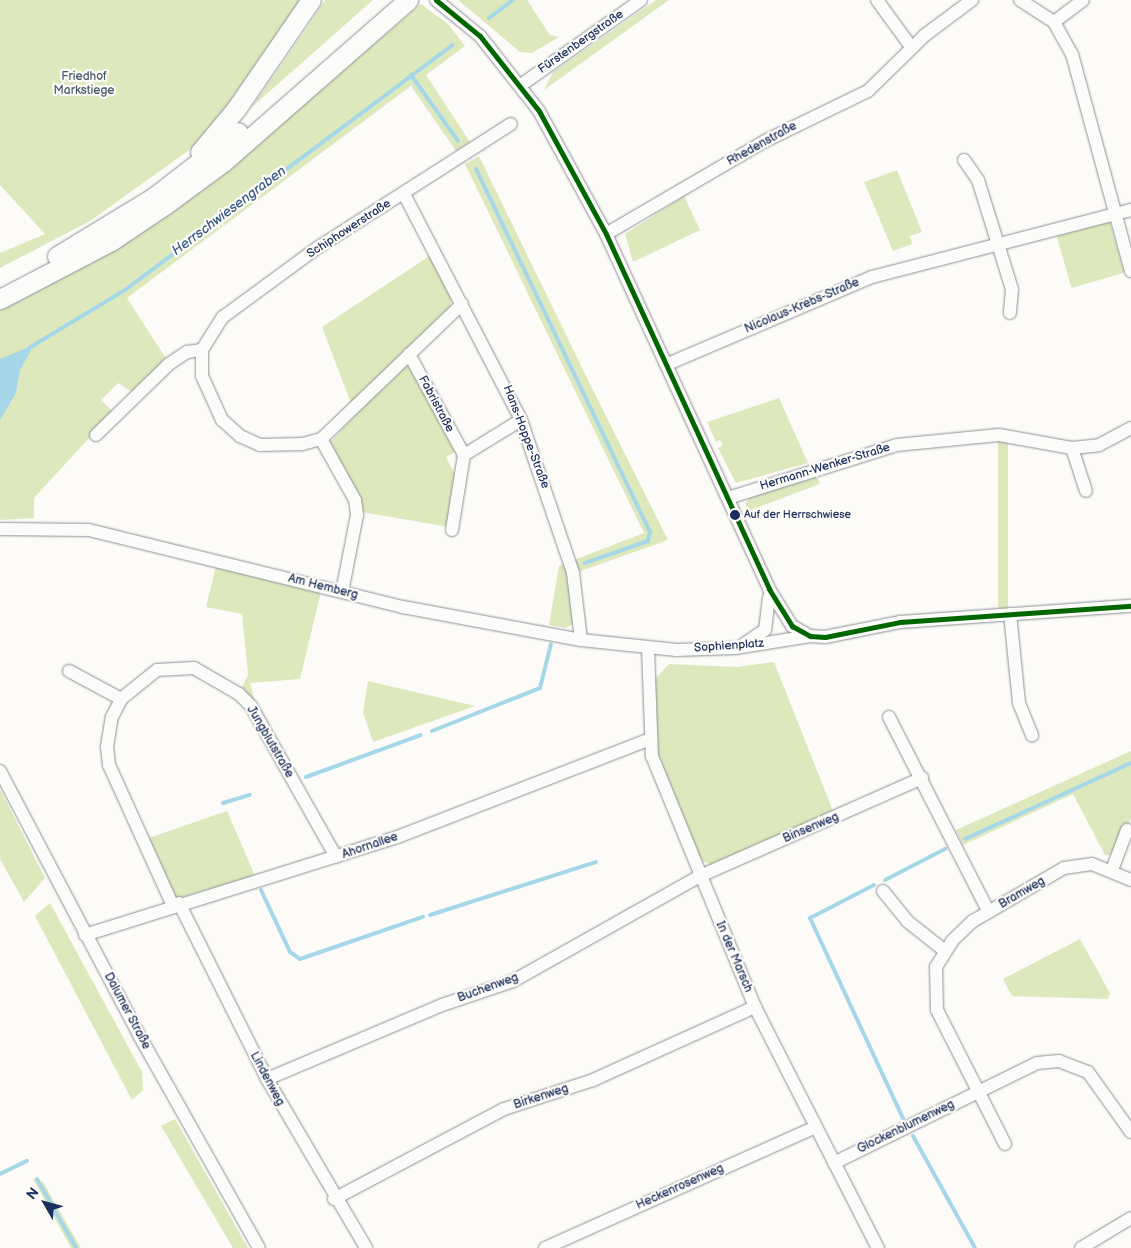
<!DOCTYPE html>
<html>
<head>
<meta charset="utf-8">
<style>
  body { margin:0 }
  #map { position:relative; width:1131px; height:1248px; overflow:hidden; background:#fcfbf8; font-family:"Balsamiq Sans",sans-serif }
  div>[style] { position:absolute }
  .green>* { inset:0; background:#dee8bd; transform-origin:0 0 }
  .water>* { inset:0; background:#a6d7e9 }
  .stream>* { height:4px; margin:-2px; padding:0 2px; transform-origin:2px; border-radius:2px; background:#a6d7e9 }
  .roads { filter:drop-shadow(0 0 1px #8c9097) drop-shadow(0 0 1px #8c9097) }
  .minor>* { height:12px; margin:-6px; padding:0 6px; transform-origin:6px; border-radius:6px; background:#fbfbf9 }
  .highway>* { height:19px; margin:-9.5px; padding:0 9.5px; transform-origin:9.5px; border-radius:9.5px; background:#fbfbf9 }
  .bus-1>* { height:5px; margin:-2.5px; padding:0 2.5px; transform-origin:2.5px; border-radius:2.5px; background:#060 }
  .dots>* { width:14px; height:14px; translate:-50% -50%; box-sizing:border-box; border:2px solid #fdfcf7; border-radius:50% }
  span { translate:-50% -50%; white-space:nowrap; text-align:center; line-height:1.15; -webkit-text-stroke:4.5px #fdfcf7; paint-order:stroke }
  .bus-label { font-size:11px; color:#1b2f5e }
  .left { translate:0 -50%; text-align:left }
  .street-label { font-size:12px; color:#1b2f5e }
  .park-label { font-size:12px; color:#46596a }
  .water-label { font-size:14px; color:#3a5d86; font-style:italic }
  .north { position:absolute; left:20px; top:1178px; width:50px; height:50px; -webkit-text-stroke:4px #fdfcf7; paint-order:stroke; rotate:308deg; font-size:14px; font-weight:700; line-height:20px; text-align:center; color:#1b2f5e }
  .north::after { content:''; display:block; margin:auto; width:18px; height:22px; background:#1b2f5e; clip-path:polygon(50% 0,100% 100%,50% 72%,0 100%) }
</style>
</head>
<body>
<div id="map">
  <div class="green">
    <i style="clip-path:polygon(0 0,303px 0,199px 143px,90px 221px,0 268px,0 253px,45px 234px,0 185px)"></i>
    <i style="clip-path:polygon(325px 0,373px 0,252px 107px,308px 26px)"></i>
    <i style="clip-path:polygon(458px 0,527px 0,550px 35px,559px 37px,532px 53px,520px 52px)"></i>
    <i style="clip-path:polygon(656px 0,669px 0,544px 90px,553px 72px)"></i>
    <i style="clip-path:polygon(421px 4px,448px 24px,465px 46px,426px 75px,470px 142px,456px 151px,411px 86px,127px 298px,167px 360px,132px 392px,118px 383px,101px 400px,113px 412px,34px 498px,34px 518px,0 520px,0 307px,170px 209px,269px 134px)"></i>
    <i style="clip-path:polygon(479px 156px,590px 384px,668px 540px,578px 572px,574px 560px,644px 533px,465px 164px)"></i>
    <i style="clip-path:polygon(897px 170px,922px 232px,910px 236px,912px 244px,893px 251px,864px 182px)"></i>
    <i style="clip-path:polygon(684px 196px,700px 230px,633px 262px,625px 234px)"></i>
    <i style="left:1109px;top:219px;width:56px;height:55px;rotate:74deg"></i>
    <i style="clip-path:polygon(431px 255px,452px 296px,450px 308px,351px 403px,322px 327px)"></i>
    <i style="clip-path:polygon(403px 365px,413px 369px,457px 451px,446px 457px,457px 478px,449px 527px,362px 512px,330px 442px)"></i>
    <i style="clip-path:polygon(779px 398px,808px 463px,736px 483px,718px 448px,723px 445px,720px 440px,716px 442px,707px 422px)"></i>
    <i style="left:998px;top:441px;width:10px;height:171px"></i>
    <i style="clip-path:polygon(816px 475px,820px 484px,748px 511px,745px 503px,751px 497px)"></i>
    <i style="clip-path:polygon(566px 563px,573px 624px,566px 628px,549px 625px,559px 566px)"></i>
    <i style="clip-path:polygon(216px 566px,321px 592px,300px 679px,250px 683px,260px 721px,239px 694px,248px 675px,242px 614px,206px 607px)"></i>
    <i style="clip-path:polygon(774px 662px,833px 811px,710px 865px,699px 858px,658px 753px,654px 680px,669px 664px,737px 667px)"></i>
    <i style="clip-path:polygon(368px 681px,475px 706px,373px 742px,363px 712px)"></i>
    <i style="clip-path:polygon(1131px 751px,1131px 819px,1110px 855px,1105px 855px,1073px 794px,963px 845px,956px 830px)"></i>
    <i style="clip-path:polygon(0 789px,45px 878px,24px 902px,0 859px)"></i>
    <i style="clip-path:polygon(227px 811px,255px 876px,171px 900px,143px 840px)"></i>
    <i style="clip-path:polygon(50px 903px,142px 1072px,143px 1090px,132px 1100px,35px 916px)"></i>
    <i style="clip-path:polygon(1080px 939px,1110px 993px,1108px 999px,1012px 996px,1003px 979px)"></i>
    <i style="clip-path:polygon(175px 1119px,248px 1248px,233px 1248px,161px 1126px)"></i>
    <i style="clip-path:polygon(33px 1179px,43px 1182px,81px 1248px,71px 1248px)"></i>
  </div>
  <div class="water">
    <i style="clip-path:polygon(34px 345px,20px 370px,16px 393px,0 420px,0 359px)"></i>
  </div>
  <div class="stream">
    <i style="left:489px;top:18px;width:30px;rotate:-37deg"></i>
    <i style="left:411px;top:75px;width:81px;rotate:54.5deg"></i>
    <i style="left:476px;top:169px;width:403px;rotate:64.4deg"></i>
    <i style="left:650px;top:532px;width:9px;rotate:103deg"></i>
    <i style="left:648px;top:541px;width:67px;rotate:160.8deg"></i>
    <i style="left:29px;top:348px;width:112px;rotate:-31.1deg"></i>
    <i style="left:125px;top:290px;width:409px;rotate:-36.8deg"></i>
    <i style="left:432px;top:731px;width:116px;rotate:-21.7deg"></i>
    <i style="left:540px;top:688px;width:45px;rotate:-76deg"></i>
    <i style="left:306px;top:777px;width:122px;rotate:-20.1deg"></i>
    <i style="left:223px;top:803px;width:28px;rotate:-17deg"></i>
    <i style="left:965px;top:839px;width:183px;rotate:-24.6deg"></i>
    <i style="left:885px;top:880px;width:68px;rotate:-27.3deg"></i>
    <i style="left:874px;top:885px;width:72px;rotate:152.7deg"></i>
    <i style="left:810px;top:918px;width:221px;rotate:65.1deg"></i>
    <i style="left:261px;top:890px;width:68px;rotate:64.9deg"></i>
    <i style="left:290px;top:952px;width:12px;rotate:35deg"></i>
    <i style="left:300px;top:959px;width:130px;rotate:-18.9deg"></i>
    <i style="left:430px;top:915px;width:174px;rotate:-17.7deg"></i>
    <i style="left:913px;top:1136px;width:128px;rotate:61deg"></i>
    <i style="left:0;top:1174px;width:30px;rotate:-26deg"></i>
    <i style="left:37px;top:1179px;width:79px;rotate:60.5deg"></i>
  </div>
  <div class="roads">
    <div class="minor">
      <i style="left:436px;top:0;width:57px;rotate:39.3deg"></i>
      <i style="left:480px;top:36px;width:95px;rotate:51.8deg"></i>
      <i style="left:539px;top:111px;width:140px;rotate:61.4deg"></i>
      <i style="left:606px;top:234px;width:391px;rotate:65.3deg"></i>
      <i style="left:769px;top:589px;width:44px;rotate:58.1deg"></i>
      <i style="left:792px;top:626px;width:21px;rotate:29deg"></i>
      <i style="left:810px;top:636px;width:15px;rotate:4deg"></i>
      <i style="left:825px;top:637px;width:76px;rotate:-11.3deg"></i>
      <i style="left:900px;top:622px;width:232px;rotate:-4deg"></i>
      <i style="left:877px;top:0;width:59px;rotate:53.9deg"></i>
      <i style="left:1020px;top:0;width:40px;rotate:32.9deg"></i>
      <i style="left:1054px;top:22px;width:37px;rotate:61deg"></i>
      <i style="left:1072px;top:54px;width:225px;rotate:74.8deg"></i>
      <i style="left:1054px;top:22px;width:36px;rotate:-37deg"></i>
      <i style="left:521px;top:85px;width:147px;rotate:-35.3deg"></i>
      <i style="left:964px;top:160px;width:24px;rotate:55deg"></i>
      <i style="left:978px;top:180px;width:114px;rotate:72.7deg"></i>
      <i style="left:1012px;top:289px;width:24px;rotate:95deg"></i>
      <i style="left:404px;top:194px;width:254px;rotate:62.6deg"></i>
      <i style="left:521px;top:420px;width:162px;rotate:71.2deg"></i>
      <i style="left:573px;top:573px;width:67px;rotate:83.2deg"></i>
      <i style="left:606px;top:234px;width:184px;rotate:-30.3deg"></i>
      <i style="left:765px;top:141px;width:114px;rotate:-25.9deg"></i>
      <i style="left:868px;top:91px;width:80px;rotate:-44.5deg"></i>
      <i style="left:925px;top:35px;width:59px;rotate:-36.7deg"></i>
      <i style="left:462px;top:304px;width:195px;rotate:136.2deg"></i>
      <i style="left:321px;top:439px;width:20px;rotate:165deg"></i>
      <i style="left:302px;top:444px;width:42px;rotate:178.6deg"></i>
      <i style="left:260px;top:445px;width:22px;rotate:-156deg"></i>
      <i style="left:240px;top:436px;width:24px;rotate:-138deg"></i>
      <i style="left:222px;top:420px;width:48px;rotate:-114.4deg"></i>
      <i style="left:202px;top:376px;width:26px;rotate:-90deg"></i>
      <i style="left:202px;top:350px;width:39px;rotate:-58deg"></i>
      <i style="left:223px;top:317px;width:117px;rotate:-36.3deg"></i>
      <i style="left:317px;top:248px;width:230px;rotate:-32.6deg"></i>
      <i style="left:409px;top:354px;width:115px;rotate:61.4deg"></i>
      <i style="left:464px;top:455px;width:76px;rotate:99.1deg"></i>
      <i style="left:668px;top:364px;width:222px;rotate:-23.1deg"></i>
      <i style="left:872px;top:277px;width:268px;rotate:-14.5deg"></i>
      <i style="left:96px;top:435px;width:102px;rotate:-44.2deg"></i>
      <i style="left:169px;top:364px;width:22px;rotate:-34deg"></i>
      <i style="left:187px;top:352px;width:15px;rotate:-8deg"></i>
      <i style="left:321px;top:439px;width:70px;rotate:60.9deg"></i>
      <i style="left:355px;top:500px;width:15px;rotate:82deg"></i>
      <i style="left:357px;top:515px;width:78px;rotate:101deg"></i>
      <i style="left:1072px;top:448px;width:45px;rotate:72deg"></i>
      <i style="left:464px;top:455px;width:67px;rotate:-31.6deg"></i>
      <i style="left:728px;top:498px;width:177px;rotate:-17.4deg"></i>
      <i style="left:897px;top:445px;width:102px;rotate:-5.6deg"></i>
      <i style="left:999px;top:435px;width:74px;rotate:10.1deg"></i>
      <i style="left:1072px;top:448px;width:27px;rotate:-6deg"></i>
      <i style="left:1099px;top:445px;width:36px;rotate:-28deg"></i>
      <i style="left:0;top:529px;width:89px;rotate:0.6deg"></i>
      <i style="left:89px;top:530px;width:323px;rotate:13.8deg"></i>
      <i style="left:403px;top:607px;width:181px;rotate:10.5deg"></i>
      <i style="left:581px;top:640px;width:96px;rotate:6deg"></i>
      <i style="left:676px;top:650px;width:59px;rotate:-1.9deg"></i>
      <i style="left:735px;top:648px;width:76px;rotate:-9.1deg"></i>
      <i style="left:1010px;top:614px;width:89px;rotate:84.2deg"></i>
      <i style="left:1019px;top:703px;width:35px;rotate:68deg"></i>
      <i style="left:744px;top:644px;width:25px;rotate:-34deg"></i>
      <i style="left:765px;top:630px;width:33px;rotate:-83deg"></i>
      <i style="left:648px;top:648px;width:108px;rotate:87.9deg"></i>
      <i style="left:652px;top:756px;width:271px;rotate:67.7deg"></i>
      <i style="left:755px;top:1007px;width:271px;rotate:63deg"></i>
      <i style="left:69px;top:671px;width:59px;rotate:28.3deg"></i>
      <i style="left:889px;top:717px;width:219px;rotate:62.9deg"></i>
      <i style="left:0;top:771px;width:298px;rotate:62.2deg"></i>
      <i style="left:139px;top:1035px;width:244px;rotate:60.6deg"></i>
      <i style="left:1112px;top:870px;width:43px;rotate:-69.4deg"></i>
      <i style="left:883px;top:891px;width:38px;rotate:51deg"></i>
      <i style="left:907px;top:921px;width:48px;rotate:38.3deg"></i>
      <i style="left:179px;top:903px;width:197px;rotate:63.4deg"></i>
      <i style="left:267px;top:1079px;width:196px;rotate:59.6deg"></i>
      <i style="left:173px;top:906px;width:155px;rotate:-114.4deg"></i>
      <i style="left:109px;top:765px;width:18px;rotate:-96deg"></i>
      <i style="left:107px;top:747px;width:30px;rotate:-81deg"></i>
      <i style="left:112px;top:717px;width:20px;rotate:-63deg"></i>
      <i style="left:121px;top:699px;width:46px;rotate:-38.9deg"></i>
      <i style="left:157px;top:670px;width:37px;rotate:-3deg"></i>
      <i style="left:194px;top:668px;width:52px;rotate:30deg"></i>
      <i style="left:239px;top:694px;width:17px;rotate:45deg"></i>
      <i style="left:251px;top:706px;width:173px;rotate:60.6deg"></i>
      <i style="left:85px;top:935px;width:325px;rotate:-17.4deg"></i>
      <i style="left:395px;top:838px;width:271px;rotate:-21.2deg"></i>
      <i style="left:267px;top:1079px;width:190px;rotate:-22.9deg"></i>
      <i style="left:442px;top:1005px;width:75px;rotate:-18.7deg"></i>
      <i style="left:513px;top:981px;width:214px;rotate:-29.3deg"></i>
      <i style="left:700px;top:876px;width:243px;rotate:-23.8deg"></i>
      <i style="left:1005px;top:1144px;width:150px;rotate:-116.9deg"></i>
      <i style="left:937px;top:1010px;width:43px;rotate:-91.3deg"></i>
      <i style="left:936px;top:967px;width:31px;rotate:-58deg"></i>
      <i style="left:952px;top:941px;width:29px;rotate:-44deg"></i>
      <i style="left:973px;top:921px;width:105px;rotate:-30.2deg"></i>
      <i style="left:1064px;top:868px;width:28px;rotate:-8deg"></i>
      <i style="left:1092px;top:864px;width:42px;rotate:22.3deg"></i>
      <i style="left:834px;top:1163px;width:226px;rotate:-26.2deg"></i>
      <i style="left:1037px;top:1063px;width:22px;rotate:-5deg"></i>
      <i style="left:1059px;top:1061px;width:31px;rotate:21deg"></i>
      <i style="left:1088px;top:1072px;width:74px;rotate:54.4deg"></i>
      <i style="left:334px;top:1199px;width:192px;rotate:-27.9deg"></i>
      <i style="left:504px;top:1109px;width:94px;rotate:-18deg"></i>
      <i style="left:593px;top:1080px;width:178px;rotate:-24.3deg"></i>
      <i style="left:545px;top:1248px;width:296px;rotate:-24.1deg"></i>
      <i style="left:1081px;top:1248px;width:58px;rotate:-31deg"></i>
    </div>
    <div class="highway">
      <i style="left:200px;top:152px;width:56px;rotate:-50.1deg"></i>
      <i style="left:236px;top:109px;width:132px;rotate:-55.5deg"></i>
      <i style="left:57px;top:256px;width:114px;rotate:-31.3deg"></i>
      <i style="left:154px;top:197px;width:106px;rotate:-37.7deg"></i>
      <i style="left:0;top:299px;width:125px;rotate:-27.6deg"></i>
      <i style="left:111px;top:241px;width:66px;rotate:-33.9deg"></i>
      <i style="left:166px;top:204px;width:71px;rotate:-36.4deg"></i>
      <i style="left:223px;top:162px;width:246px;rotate:-41.2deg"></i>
    </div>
  </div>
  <div class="bus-1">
    <i style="left:436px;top:0;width:57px;rotate:39.3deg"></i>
    <i style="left:480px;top:36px;width:95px;rotate:51.8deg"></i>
    <i style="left:539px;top:111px;width:140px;rotate:61.4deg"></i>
    <i style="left:606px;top:234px;width:391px;rotate:65.3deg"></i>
    <i style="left:769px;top:589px;width:44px;rotate:58.1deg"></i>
    <i style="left:792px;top:626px;width:21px;rotate:29deg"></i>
    <i style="left:810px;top:636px;width:15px;rotate:4deg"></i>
    <i style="left:825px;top:637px;width:76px;rotate:-11.3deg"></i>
    <i style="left:900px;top:622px;width:232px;rotate:-4deg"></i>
  </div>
  <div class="dots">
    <i style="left:735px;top:515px;background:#1b2f5e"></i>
  </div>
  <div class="bus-label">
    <span class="left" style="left:744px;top:515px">Auf der Herrschwiese</span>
  </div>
  <div class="street-label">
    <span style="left:581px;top:42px;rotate:-35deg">Fürstenbergstraße</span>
    <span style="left:762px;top:144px;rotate:-29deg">Rhedenstraße</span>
    <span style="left:349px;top:229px;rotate:-33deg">Schiphowerstraße</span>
    <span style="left:802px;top:306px;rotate:-23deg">Nicolaus-Krebs-Straße</span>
    <span style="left:436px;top:404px;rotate:62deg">Fabristraße</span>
    <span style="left:526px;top:437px;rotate:69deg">Hans-Hoppe-Straße</span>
    <span style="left:825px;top:467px;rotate:-17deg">Hermann-Wenker-Straße</span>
    <span style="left:323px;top:587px;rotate:14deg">Am Hemberg</span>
    <span style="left:729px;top:646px;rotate:-4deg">Sophienplatz</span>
    <span style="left:270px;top:742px;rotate:60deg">Jungblutstraße</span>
    <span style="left:811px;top:828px;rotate:-23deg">Binsenweg</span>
    <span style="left:370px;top:846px;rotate:-19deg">Ahornallee</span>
    <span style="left:1022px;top:893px;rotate:-30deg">Bramweg</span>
    <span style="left:734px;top:957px;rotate:67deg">In der Marsch</span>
    <span style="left:488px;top:988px;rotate:-20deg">Buchenweg</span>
    <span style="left:127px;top:1011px;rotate:62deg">Dalumer Straße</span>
    <span style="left:267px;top:1079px;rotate:62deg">Lindenweg</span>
    <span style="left:541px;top:1097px;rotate:-18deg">Birkenweg</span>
    <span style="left:906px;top:1127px;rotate:-26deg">Glockenblumenweg</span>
    <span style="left:680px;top:1187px;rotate:-24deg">Heckenrosenweg</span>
  </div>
  <div class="park-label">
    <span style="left:84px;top:84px">Friedhof<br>Markstiege</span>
  </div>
  <div class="water-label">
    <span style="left:229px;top:211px;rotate:-37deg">Herrschwiesengraben</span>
  </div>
  <div class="north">N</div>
</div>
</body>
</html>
